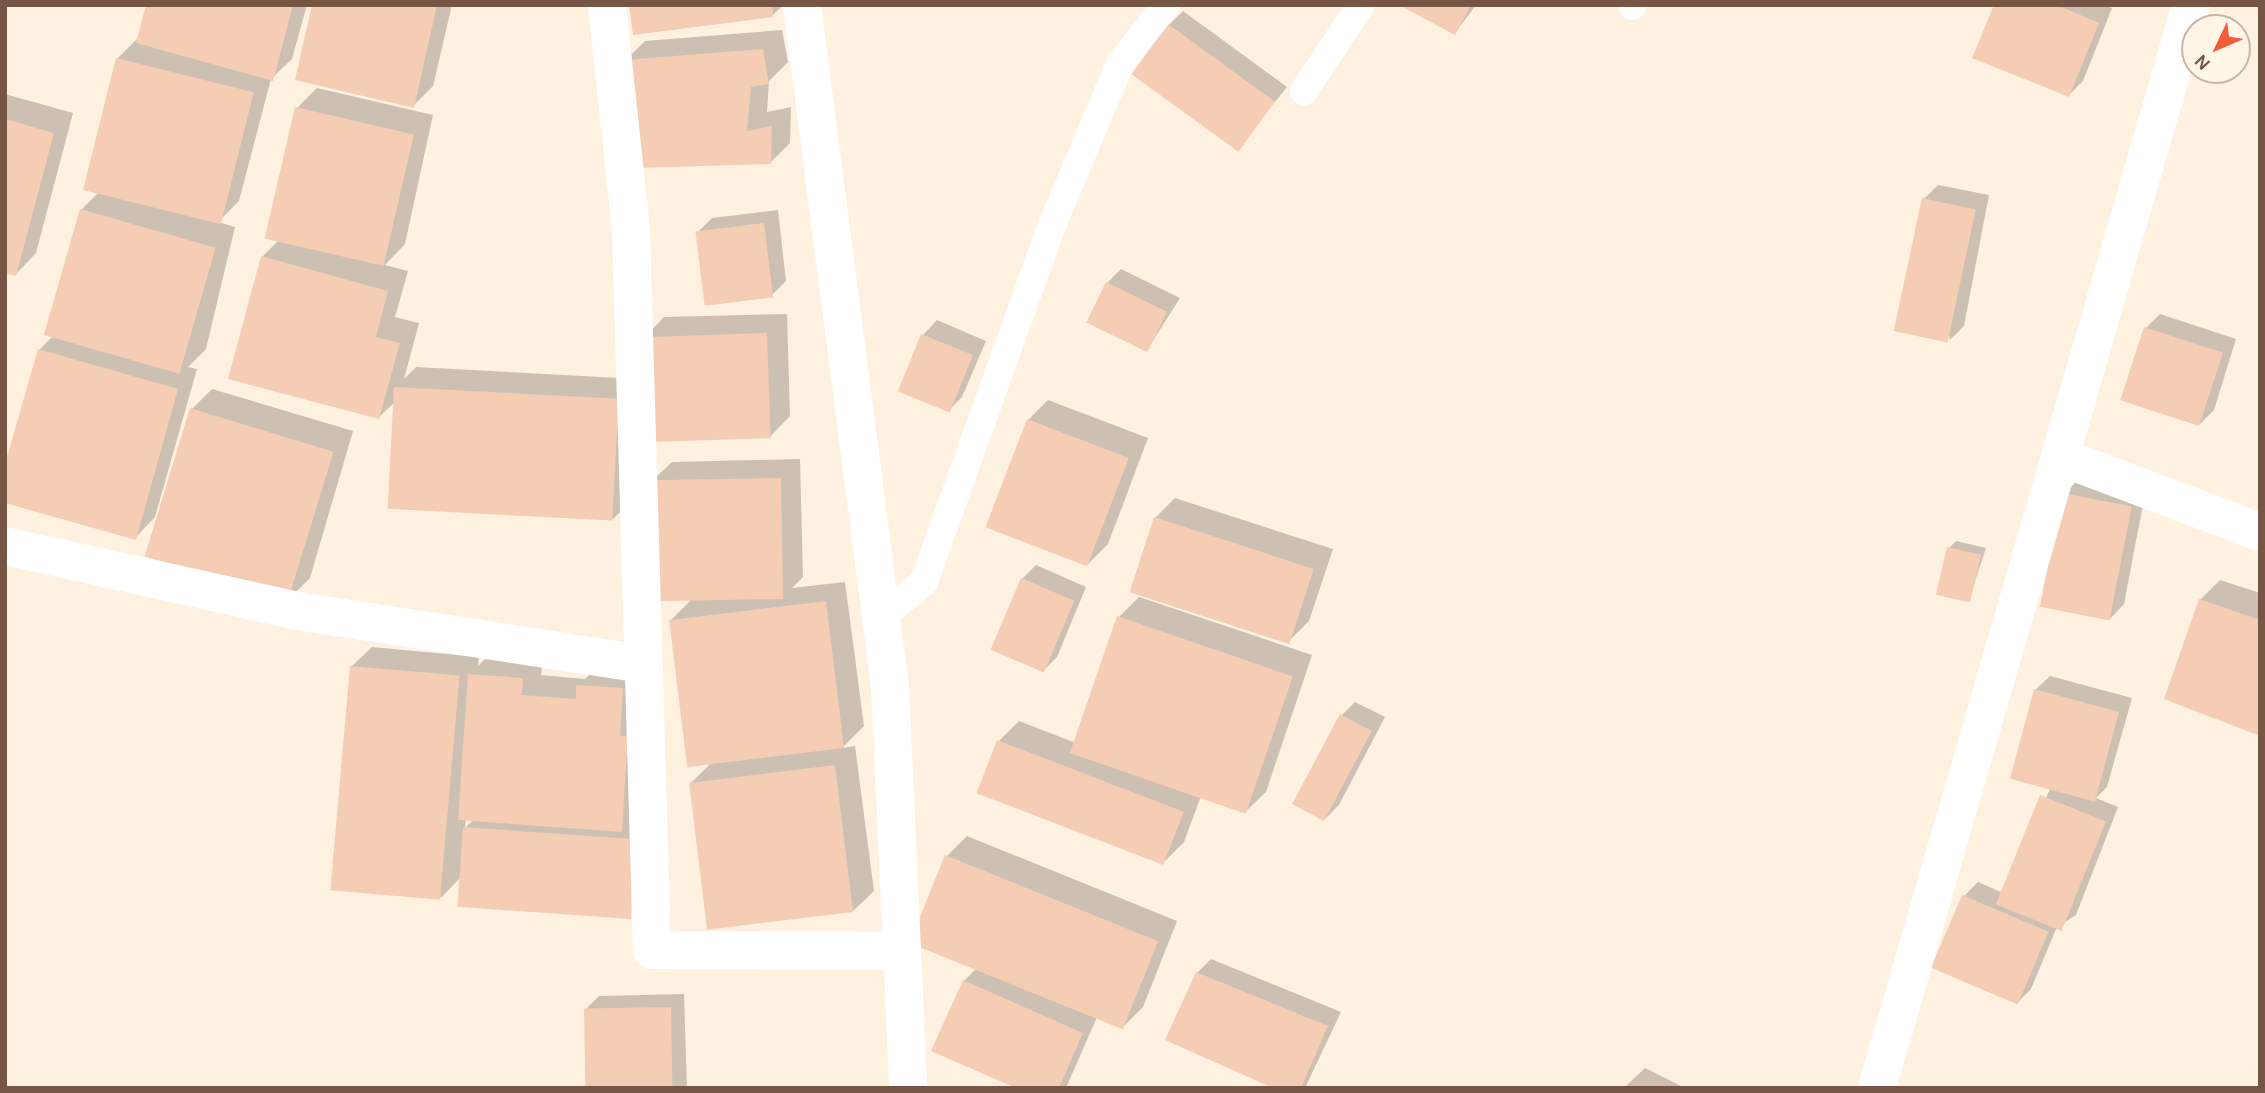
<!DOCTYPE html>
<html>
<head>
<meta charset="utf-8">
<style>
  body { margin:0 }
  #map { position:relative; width:2265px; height:1093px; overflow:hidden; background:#fef1df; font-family:Karla,sans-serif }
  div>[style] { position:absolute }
  .shadow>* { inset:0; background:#0003 }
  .building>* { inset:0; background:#f5ccb4; transform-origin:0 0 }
  .lane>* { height:28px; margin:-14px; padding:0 14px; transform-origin:14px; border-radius:14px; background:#fff }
  .street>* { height:38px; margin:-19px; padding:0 19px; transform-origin:19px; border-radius:19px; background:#fff }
  .secondary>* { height:38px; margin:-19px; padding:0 19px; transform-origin:19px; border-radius:19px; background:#fff }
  span { translate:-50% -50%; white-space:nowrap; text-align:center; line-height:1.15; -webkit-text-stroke:5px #fff5e7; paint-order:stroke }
  .frame { position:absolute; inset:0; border:7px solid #765545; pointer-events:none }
  .north { position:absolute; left:2181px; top:14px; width:70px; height:70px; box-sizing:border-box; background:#fff5e7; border:2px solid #c8b5a6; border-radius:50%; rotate:226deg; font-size:19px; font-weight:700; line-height:28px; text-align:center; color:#765545 }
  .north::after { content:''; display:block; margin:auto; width:24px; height:32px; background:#f25c3a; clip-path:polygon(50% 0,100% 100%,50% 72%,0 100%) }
</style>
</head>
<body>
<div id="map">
  <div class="shadow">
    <i style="clip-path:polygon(148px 5px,307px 5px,292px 59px,271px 79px,239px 201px,218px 222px,235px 227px,206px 349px,188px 367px,197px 369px,155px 517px,135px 538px,39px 350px,53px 336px,81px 210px,99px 192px,118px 58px,138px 38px)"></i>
    <i style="clip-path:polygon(314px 5px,452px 5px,433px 86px,413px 106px)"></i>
    <i style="clip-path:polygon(631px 5px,783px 5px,772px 16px)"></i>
    <i style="clip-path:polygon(1403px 5px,1476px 5px,1455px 33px)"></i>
    <i style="clip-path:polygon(1996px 5px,2105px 5px,2112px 8px,2083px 81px,2069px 95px)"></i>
    <i style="clip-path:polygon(1183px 11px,1287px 87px,1236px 150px,1169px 25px)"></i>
    <i style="clip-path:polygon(782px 30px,788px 62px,769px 81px,767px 112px,791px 107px,790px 143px,770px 163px,625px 61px,645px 41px)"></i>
    <i style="clip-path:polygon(317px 88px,433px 115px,405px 244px,385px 265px,408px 271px,395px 317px,419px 323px,404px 379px,416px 367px,638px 379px,632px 500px,612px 520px,395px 402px,379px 417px,262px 257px,279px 240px,297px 108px)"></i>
    <i style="clip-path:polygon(5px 94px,73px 113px,36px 253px,16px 274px,5px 271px)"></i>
    <i style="clip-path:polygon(1938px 185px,1989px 195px,1964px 326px,1950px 340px,1924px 199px)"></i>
    <i style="clip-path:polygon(778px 210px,786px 281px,772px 295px,698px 232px,712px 218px)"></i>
    <i style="clip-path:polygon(1121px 269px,1180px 298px,1147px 350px,1107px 283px)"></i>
    <i style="clip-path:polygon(787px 314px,790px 416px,770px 437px,644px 338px,664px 317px)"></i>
    <i style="clip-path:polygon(2160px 314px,2236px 339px,2214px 410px,2200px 424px,2146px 328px)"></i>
    <i style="clip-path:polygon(937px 320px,986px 341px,962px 397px,948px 411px,899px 390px,923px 335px)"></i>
    <i style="clip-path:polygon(212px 389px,353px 431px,310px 578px,290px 598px,192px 409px)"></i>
    <i style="clip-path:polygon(1048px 400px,1148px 438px,1108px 544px,1088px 564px,1028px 420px)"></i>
    <i style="clip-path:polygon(800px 459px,803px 577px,792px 588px,845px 582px,864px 726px,842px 748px,855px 746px,874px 891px,853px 911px,691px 783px,711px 763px,670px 621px,692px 599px,651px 482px,672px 462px)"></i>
    <i style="clip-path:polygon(2078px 480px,2145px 494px,2124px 604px,2110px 619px,2064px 494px)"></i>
    <i style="clip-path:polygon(1175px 498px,1333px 549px,1309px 621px,1289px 641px,1155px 518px)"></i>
    <i style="clip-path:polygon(1956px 541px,1986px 548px,1968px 602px,1949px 548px)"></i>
    <i style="clip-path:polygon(1036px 565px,1086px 587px,1057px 657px,1043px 671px,1022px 579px)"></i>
    <i style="clip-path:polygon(2220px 580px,2260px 593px,2260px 734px,2200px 600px)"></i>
    <i style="clip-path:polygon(1139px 597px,1312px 655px,1266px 792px,1245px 812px,1201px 796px,1184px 842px,1164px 862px,999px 741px,1019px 721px,1076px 743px,1119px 617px)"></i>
    <i style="clip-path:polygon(evenodd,372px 647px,479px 657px,478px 666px,489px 655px,543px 659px,541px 675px,585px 679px,598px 666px,642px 669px,652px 898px,461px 877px,441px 898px,351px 667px,372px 647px,466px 818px,474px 819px,465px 828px,466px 818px)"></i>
    <i style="clip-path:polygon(2050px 676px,2132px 698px,2107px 787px,2096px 798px,2118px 807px,2076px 915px,2057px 927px,2031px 989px,2017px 1003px,1964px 896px,1978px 882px,2003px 893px,2050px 789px,2035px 690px)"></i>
    <i style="clip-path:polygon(1355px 702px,1385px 717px,1339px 805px,1325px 819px,1341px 716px)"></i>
    <i style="clip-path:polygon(967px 836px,1177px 921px,1143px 1007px,1123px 1027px,1097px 1017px,1066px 1088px,1021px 1088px,964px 981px,977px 968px,947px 856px)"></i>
    <i style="clip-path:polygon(1211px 959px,1341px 1012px,1305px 1088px,1278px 1088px,1197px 973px)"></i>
    <i style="clip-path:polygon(684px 994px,687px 1088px,588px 1088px,585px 1010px,599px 996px)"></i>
    <i style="clip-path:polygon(1645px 1068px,1685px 1088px,1624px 1088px)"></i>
  </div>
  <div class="building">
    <i style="clip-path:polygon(146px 5px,293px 5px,273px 81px,136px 43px)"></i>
    <i style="clip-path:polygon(312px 5px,437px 5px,414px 108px,295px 80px)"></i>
    <i style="clip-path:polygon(629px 5px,772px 5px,773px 17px,633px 35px)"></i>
    <i style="clip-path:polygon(1399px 5px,1471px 5px,1455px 35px)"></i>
    <i style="clip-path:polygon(1994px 5px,2057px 5px,2099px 23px,2069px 97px,1972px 58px)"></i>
    <i style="left:1168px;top:24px;width:132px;height:62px;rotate:36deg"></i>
    <i style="clip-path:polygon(763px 49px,769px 84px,751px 87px,747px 131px,772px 126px,771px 164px,632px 168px,623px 60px)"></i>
    <i style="left:116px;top:58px;width:142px;height:136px;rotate:14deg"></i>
    <i style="left:295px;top:107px;width:122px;height:135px;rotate:13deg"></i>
    <i style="clip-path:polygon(5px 119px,54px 133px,16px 276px,5px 273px)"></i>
    <i style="left:1922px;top:198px;width:55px;height:136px;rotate:12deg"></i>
    <i style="left:80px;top:209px;width:141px;height:131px;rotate:16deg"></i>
    <i style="left:764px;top:223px;width:75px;height:69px;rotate:83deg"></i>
    <i style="clip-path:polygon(261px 256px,388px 291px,376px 337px,400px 343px,379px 419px,228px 379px)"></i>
    <i style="left:1106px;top:282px;width:68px;height:45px;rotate:26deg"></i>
    <i style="left:2144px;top:327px;width:83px;height:77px;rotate:18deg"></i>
    <i style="left:767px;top:333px;width:105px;height:125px;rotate:88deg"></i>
    <i style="left:921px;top:334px;width:56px;height:62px;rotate:22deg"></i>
    <i style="clip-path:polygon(38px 349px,178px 389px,136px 540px,5px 503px,5px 464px)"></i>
    <i style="left:394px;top:387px;width:225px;height:122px;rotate:3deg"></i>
    <i style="left:190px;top:408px;width:150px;height:155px;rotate:17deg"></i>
    <i style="left:1027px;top:419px;width:109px;height:116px;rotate:21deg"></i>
    <i style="left:781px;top:478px;width:121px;height:131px;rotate:89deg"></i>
    <i style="left:2062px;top:493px;width:71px;height:116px;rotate:11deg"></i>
    <i style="left:1154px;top:517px;width:168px;height:79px;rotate:18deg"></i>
    <i style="left:1947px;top:547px;width:35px;height:49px;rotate:13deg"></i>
    <i style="left:1021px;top:578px;width:58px;height:78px;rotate:23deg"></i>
    <i style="clip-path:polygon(2199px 599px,2260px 620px,2260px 736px,2164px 699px)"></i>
    <i style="left:826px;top:601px;width:148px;height:158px;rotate:83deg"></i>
    <i style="left:1117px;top:616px;width:186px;height:145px;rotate:19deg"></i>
    <i style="left:350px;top:666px;width:110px;height:225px;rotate:5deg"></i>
    <i style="clip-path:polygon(468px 674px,523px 678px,522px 695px,576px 699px,576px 685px,623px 688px,620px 736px,628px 736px,622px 832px,458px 820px)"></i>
    <i style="left:2034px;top:689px;width:88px;height:93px;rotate:15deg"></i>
    <i style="left:1340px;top:714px;width:36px;height:102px;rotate:28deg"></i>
    <i style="left:997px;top:740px;width:200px;height:57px;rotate:21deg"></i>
    <i style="left:835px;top:765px;width:148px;height:147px;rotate:83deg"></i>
    <i style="left:2040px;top:795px;width:71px;height:118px;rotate:22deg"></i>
    <i style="left:463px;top:827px;width:174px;height:80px;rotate:4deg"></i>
    <i style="left:945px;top:855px;width:230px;height:95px;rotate:22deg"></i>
    <i style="left:1962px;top:895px;width:94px;height:79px;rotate:23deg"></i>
    <i style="clip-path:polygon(1196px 972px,1328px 1026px,1301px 1088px,1273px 1088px,1165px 1040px)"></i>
    <i style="clip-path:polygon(963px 980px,1083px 1033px,1059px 1088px,1016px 1088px,931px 1051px)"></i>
    <i style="left:671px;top:1007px;width:81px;height:87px;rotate:89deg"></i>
  </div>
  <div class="lane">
    <i style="left:1632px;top:6px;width:1px;rotate:-45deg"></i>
    <i style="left:1304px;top:91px;width:103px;rotate:-56.5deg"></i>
    <i style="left:881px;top:618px;width:56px;rotate:-39.9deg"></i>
    <i style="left:924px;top:582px;width:379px;rotate:-70.3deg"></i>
    <i style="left:1052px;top:225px;width:175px;rotate:-67.1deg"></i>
    <i style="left:1120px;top:64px;width:75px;rotate:-52.1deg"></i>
  </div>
  <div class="street">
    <i style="left:607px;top:5px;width:227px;rotate:83.9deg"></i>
    <i style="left:631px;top:231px;width:719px;rotate:88.33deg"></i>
    <i style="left:652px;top:950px;width:250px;rotate:0.2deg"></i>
    <i style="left:2061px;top:457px;width:213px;rotate:20.7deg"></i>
    <i style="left:5px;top:546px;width:299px;rotate:12.5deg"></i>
    <i style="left:297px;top:611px;width:350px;rotate:8.7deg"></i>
    <i style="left:1877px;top:1088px;width:1128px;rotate:-73.83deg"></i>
  </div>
  <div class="secondary">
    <i style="left:802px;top:5px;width:687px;rotate:82.64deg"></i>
    <i style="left:890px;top:686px;width:402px;rotate:87.4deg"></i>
  </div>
  <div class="frame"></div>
  <div class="north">N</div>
</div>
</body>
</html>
